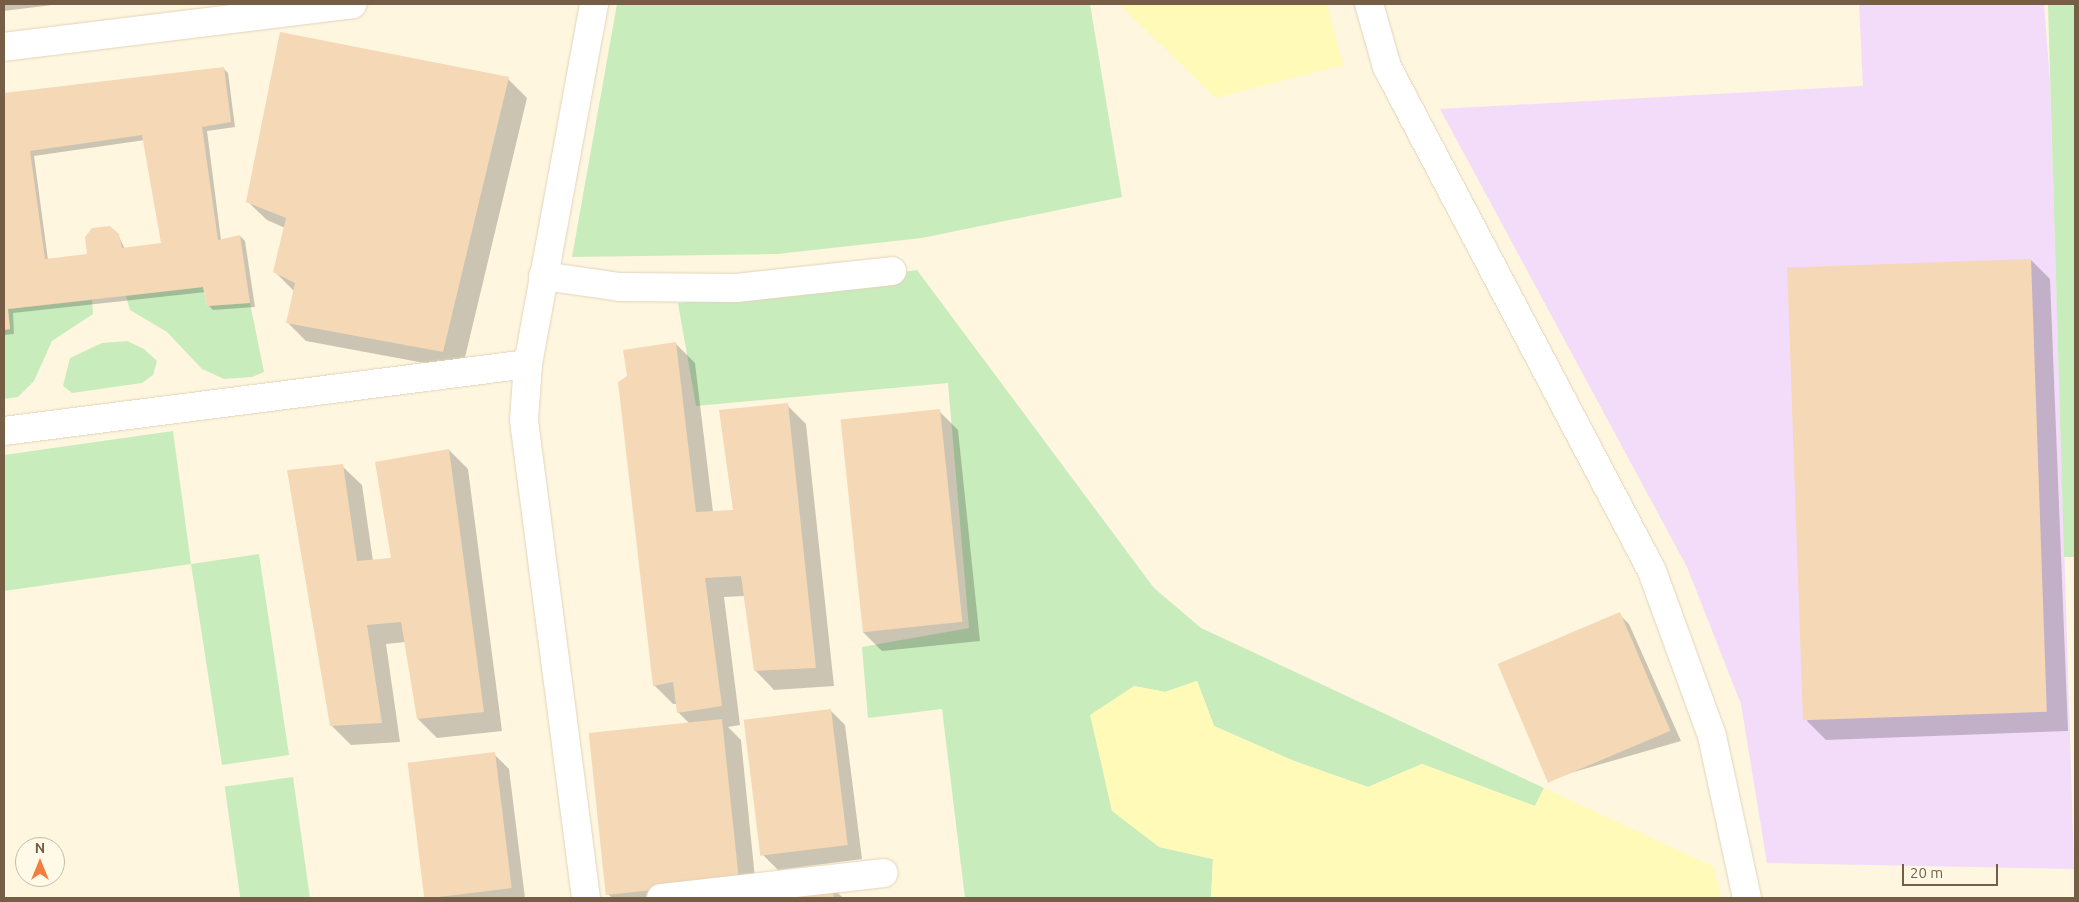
<!DOCTYPE html>
<html>
<head>
<meta charset="utf-8">
<style>
  body { margin:0 }
  #map { position:relative; width:2079px; height:902px; overflow:hidden; background:#fef6df; font-family:Ubuntu,sans-serif }
  div>[style] { position:absolute }
  .education>* { inset:0; background:#f3dcfa }
  .green>* { inset:0; background:#c9ecbd; transform-origin:0 0 }
  .sand>* { inset:0; background:#fffab8 }
  .shadow>* { inset:0; background:#0003 }
  .building>* { inset:0; background:#f5d8b5; transform-origin:0 0 }
  .roads { filter:drop-shadow(0 0 1px #e2d3bb) drop-shadow(0 0 1px #e2d3bb) }
  .minor>* { height:28px; margin:-14px; padding:0 14px; transform-origin:14px; border-radius:14px; background:#fff }
  span { translate:-50% -50%; white-space:nowrap; text-align:center; line-height:1.15; -webkit-text-stroke:5px #fff9e7; paint-order:stroke }
  .frame { position:absolute; inset:0; border:5px solid #755e45; pointer-events:none }
  .north { position:absolute; left:15px; top:837px; width:50px; height:50px; box-sizing:border-box; background:#fff9e7; border:1px solid #c8bba6; border-radius:50%; rotate:0deg; font-size:14px; font-weight:700; line-height:20px; text-align:center; color:#755e45 }
  .north::after { content:''; display:block; margin:auto; width:18px; height:22px; background:#f17f3b; clip-path:polygon(50% 0,100% 100%,50% 72%,0 100%) }
  .scale { position:absolute; left:1902px; top:864px; width:96px; height:22px; box-sizing:border-box; border:2px solid #755e45; border-top:0; padding-left:6px; font-size:15px; line-height:18px; white-space:nowrap; color:#755e45; -webkit-text-stroke:4px #fff9e7; paint-order:stroke }
</style>
</head>
<body>
<div id="map">
  <div class="education">
    <i style="clip-path:polygon(1859px 4px,2044px 4px,2050px 81px,2074px 869px,1767px 863px,1741px 704px,1687px 567px,1440px 109px,1863px 86px)"></i>
  </div>
  <div class="green">
    <i style="clip-path:polygon(617px 4px,1090px 4px,1122px 197px,922px 238px,777px 254px,572px 257px)"></i>
    <i style="clip-path:polygon(2048px 4px,2075px 4px,2075px 557px,2064px 557px)"></i>
    <i style="clip-path:polygon(917px 270px,1154px 588px,1201px 628px,1544px 788px,1535px 806px,1422px 764px,1368px 787px,1294px 761px,1214px 726px,1197px 681px,1165px 692px,1134px 686px,1159px 847px,1213px 859px,1211px 898px,965px 898px,942px 709px,868px 718px,862px 647px,969px 628px,948px 383px,696px 406px,678px 303px)"></i>
    <i style="clip-path:polygon(203px 287px,207px 306px,250px 303px,264px 372px,252px 377px,224px 379px,202px 369px,167px 332px,130px 310px,126px 296px)"></i>
    <i style="clip-path:polygon(92px 300px,93px 314px,52px 341px,34px 381px,18px 397px,4px 399px,4px 330px,10px 329px,8px 309px)"></i>
    <i style="clip-path:polygon(127px 341px,144px 349px,157px 361px,153px 375px,142px 383px,72px 393px,63px 386px,70px 358px,102px 343px)"></i>
    <i style="clip-path:polygon(173px 431px,191px 564px,259px 554px,289px 755px,222px 765px,191px 564px,4px 591px,4px 455px)"></i>
    <i style="left:293px;top:777px;width:122px;height:69px;rotate:82deg"></i>
  </div>
  <div class="sand">
    <i style="clip-path:polygon(1111px 4px,1327px 4px,1343px 65px,1216px 98px,1120px 5px)"></i>
    <i style="clip-path:polygon(1197px 681px,1214px 726px,1294px 761px,1368px 787px,1422px 764px,1535px 806px,1544px 788px,1714px 867px,1721px 898px,1211px 898px,1213px 859px,1159px 847px,1112px 811px,1090px 715px,1134px 686px,1165px 692px)"></i>
  </div>
  <div class="shadow">
    <i style="clip-path:polygon(4px 4px,60px 4px,4px 11px)"></i>
    <i style="clip-path:polygon(evenodd,223px 68px,228px 73px,235px 127px,207px 131px,221px 240px,240px 236px,245px 241px,255px 307px,213px 310px,208px 305px,206px 292px,13px 313px,14px 334px,4px 335px,4px 94px,223px 68px,145px 140px,162px 244px,125px 249px,118px 235px,89px 255px,48px 260px,34px 156px,145px 140px)"></i>
    <i style="clip-path:polygon(508px 79px,527px 98px,462px 370px,306px 341px,287px 322px,294px 291px,275px 272px,285px 228px,267px 220px,247px 201px)"></i>
    <i style="clip-path:polygon(2031px 260px,2050px 279px,2068px 731px,1826px 740px,1807px 721px)"></i>
    <i style="clip-path:polygon(676px 344px,695px 363px,713px 512px,735px 511px,787px 405px,806px 424px,834px 686px,774px 690px,755px 670px,745px 596px,724px 597px,740px 725px,728px 727px,741px 740px,757px 898px,612px 898px,608px 894px,690px 724px,678px 712px,677px 704px,673px 704px,654px 685px)"></i>
    <i style="clip-path:polygon(939px 411px,958px 430px,980px 641px,882px 651px,863px 632px)"></i>
    <i style="clip-path:polygon(449px 450px,468px 469px,502px 731px,437px 738px,418px 719px,405px 642px,386px 644px,400px 742px,351px 745px,332px 726px,342px 466px,362px 485px,373px 561px,393px 560px)"></i>
    <i style="clip-path:polygon(1619px 614px,1629px 624px,1681px 741px,1553px 778px,1543px 767px)"></i>
    <i style="clip-path:polygon(830px 710px,845px 725px,862px 859px,778px 870px,763px 855px)"></i>
    <i style="clip-path:polygon(494px 754px,509px 769px,525px 898px,427px 898px,410px 764px)"></i>
    <i style="clip-path:polygon(832px 887px,843px 898px,785px 898px,785px 891px)"></i>
  </div>
  <div class="building">
    <i style="clip-path:polygon(280px 32px,509px 77px,443px 352px,286px 323px,295px 283px,273px 272px,286px 218px,246px 202px)"></i>
    <i style="clip-path:polygon(evenodd,224px 67px,231px 122px,202px 127px,218px 240px,240px 235px,250px 303px,207px 306px,203px 287px,8px 309px,10px 329px,4px 330px,4px 93px,224px 67px,142px 135px,161px 243px,122px 248px,119px 234px,110px 226px,92px 228px,85px 237px,87px 254px,45px 259px,30px 151px,142px 135px)"></i>
    <i style="left:2031px;top:259px;width:453px;height:244px;rotate:88deg"></i>
    <i style="clip-path:polygon(676px 342px,696px 512px,733px 510px,719px 410px,788px 403px,816px 668px,754px 671px,741px 576px,705px 578px,722px 706px,677px 713px,673px 682px,653px 686px,618px 382px,627px 376px,623px 350px)"></i>
    <i style="left:940px;top:409px;width:214px;height:100px;rotate:84deg"></i>
    <i style="clip-path:polygon(449px 449px,484px 712px,417px 719px,401px 622px,367px 625px,382px 723px,330px 726px,287px 470px,343px 464px,357px 561px,391px 558px,375px 462px)"></i>
    <i style="left:1620px;top:612px;width:129px;height:133px;rotate:67deg"></i>
    <i style="left:831px;top:709px;width:137px;height:88px;rotate:83deg"></i>
    <i style="left:722px;top:719px;width:163px;height:134px;rotate:84deg"></i>
    <i style="left:495px;top:752px;width:137px;height:88px;rotate:83deg"></i>
    <i style="clip-path:polygon(832px 886px,834px 898px,784px 898px,783px 890px)"></i>
  </div>
  <div class="roads">
    <div class="minor">
      <i style="left:1369px;top:4px;width:66px;rotate:74.1deg"></i>
      <i style="left:1387px;top:67px;width:569px;rotate:62.26deg"></i>
      <i style="left:1652px;top:571px;width:176px;rotate:70deg"></i>
      <i style="left:1712px;top:736px;width:166px;rotate:77.8deg"></i>
      <i style="left:4px;top:47px;width:351px;rotate:-7deg"></i>
      <i style="left:543px;top:276px;width:78px;rotate:8.1deg"></i>
      <i style="left:620px;top:287px;width:116px;rotate:0.5deg"></i>
      <i style="left:736px;top:288px;width:157px;rotate:-6.2deg"></i>
      <i style="left:4px;top:431px;width:528px;rotate:-7.29deg"></i>
      <i style="left:586px;top:898px;width:482px;rotate:-97.4deg"></i>
      <i style="left:524px;top:420px;width:56px;rotate:-85.9deg"></i>
      <i style="left:528px;top:364px;width:366px;rotate:-79.6deg"></i>
      <i style="left:661px;top:898px;width:224px;rotate:-6.4deg"></i>
    </div>
  </div>
  <div class="frame"></div>
  <div class="north">N</div>
  <div class="scale">20 m</div>
</div>
</body>
</html>
